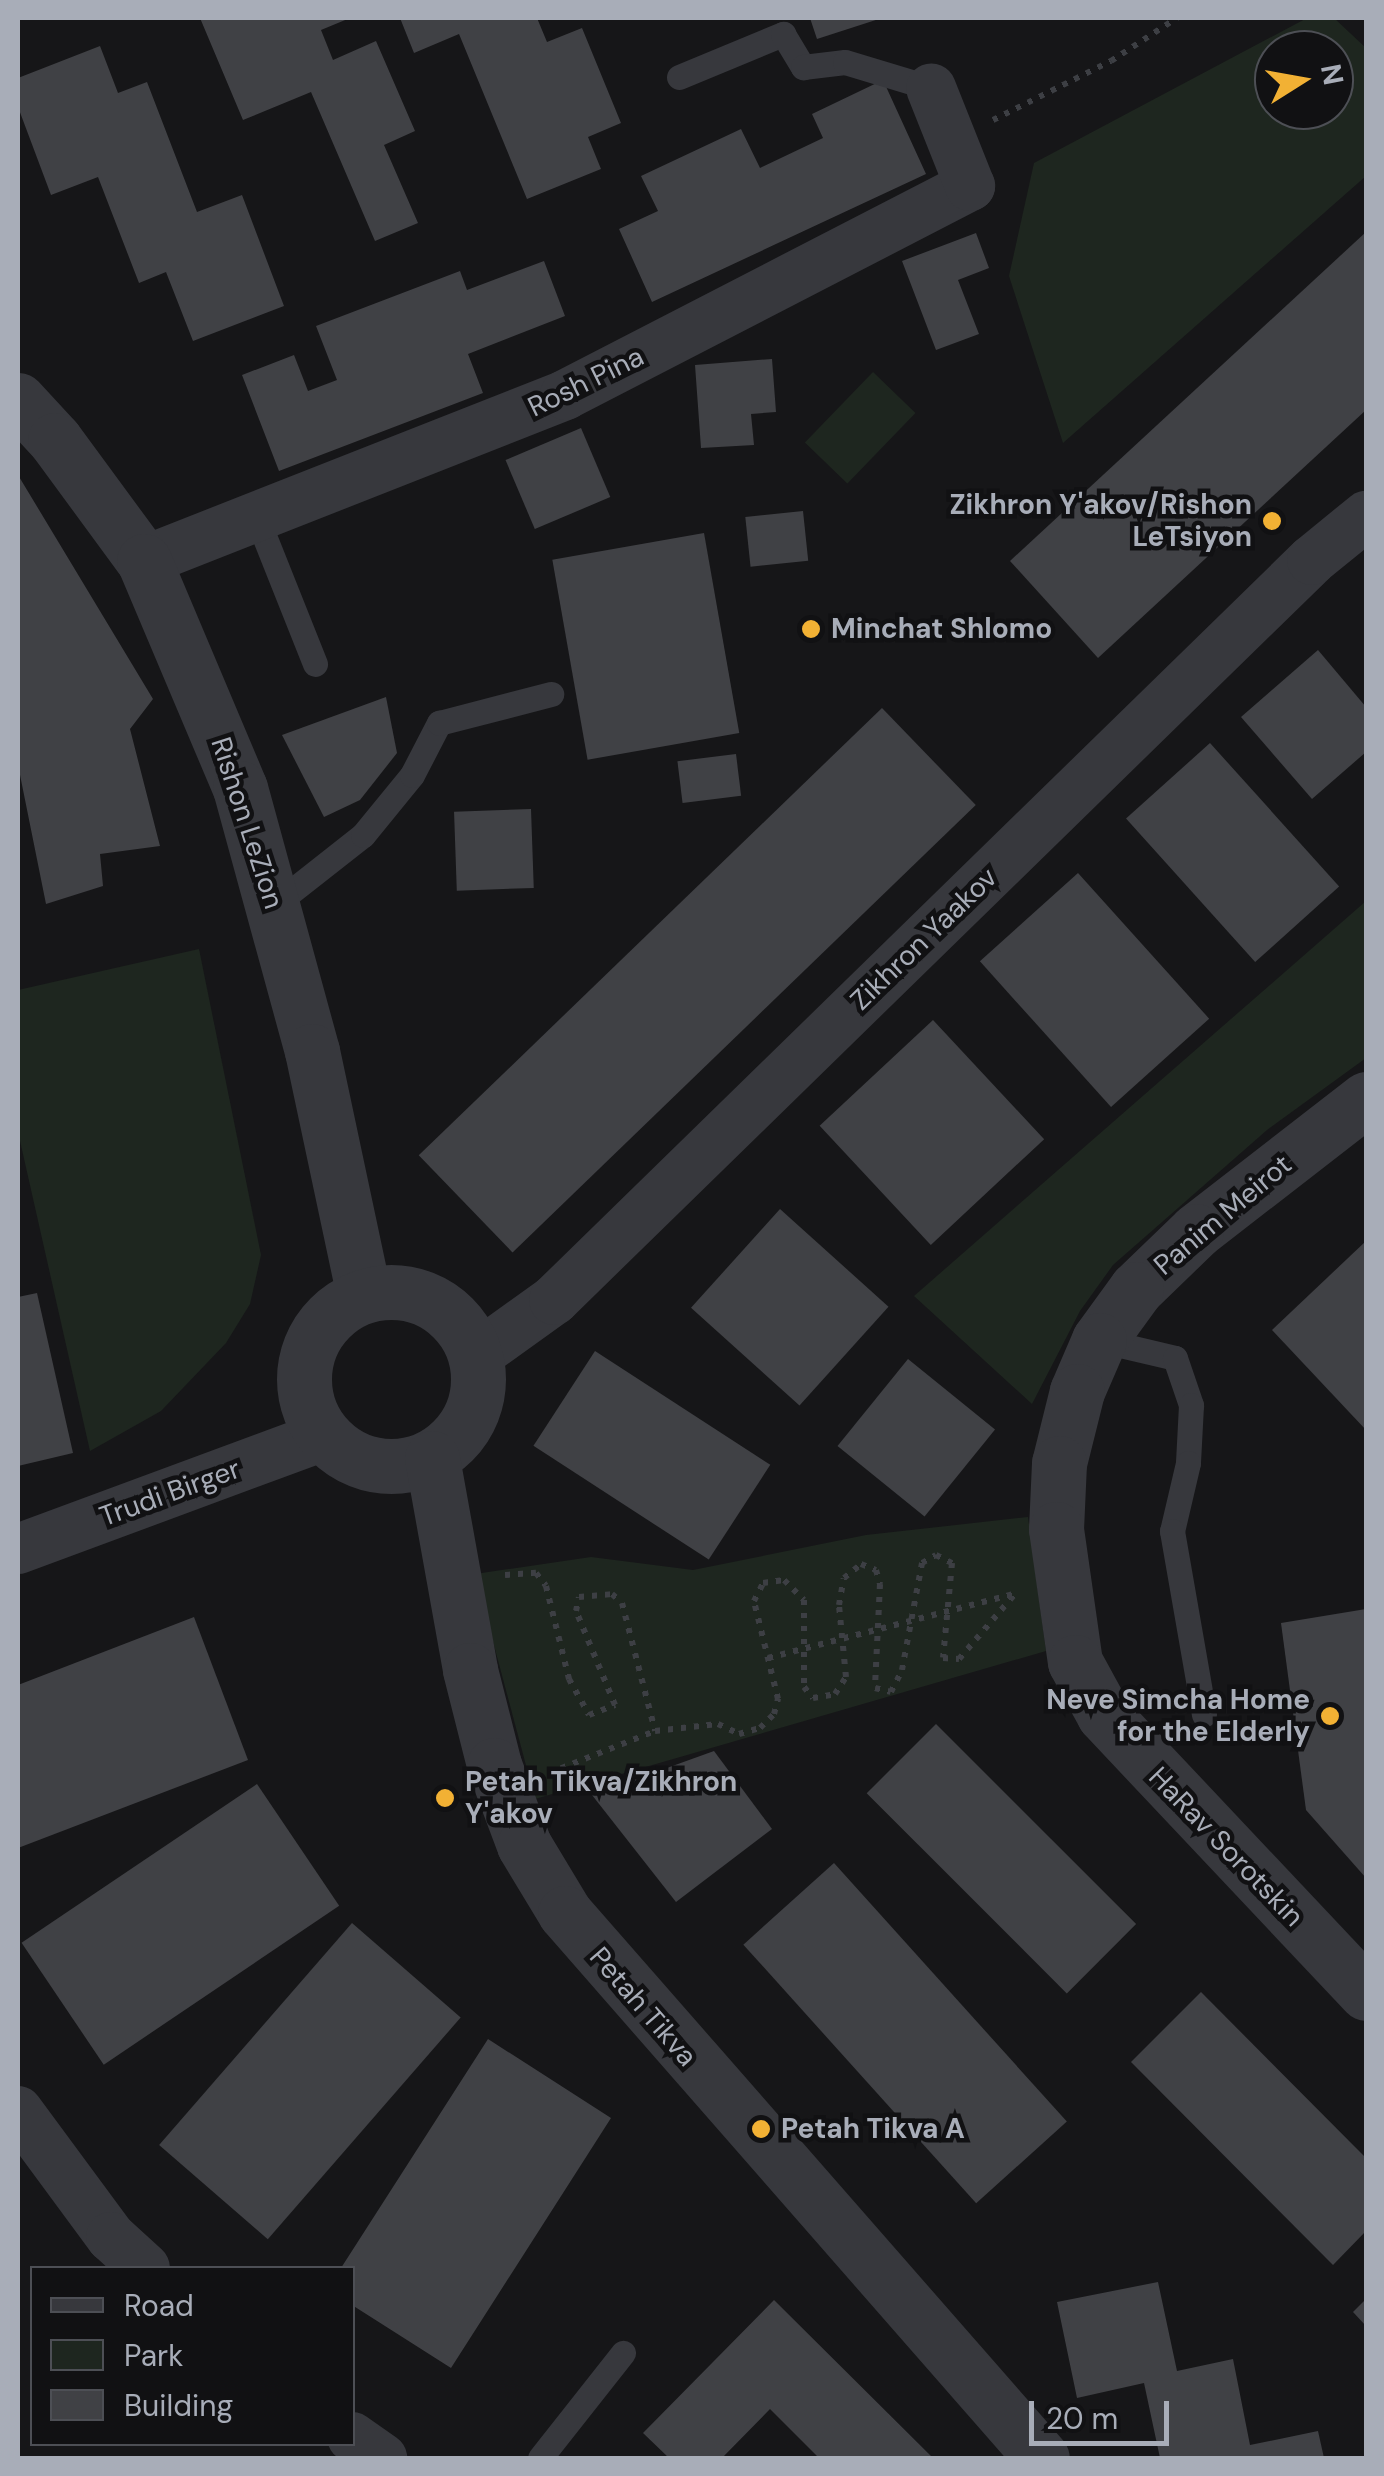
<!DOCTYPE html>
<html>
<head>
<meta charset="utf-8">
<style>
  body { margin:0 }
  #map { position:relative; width:1384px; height:2476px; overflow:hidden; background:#161618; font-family:"DM Sans",sans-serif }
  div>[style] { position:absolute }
  .green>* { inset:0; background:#1e261f; transform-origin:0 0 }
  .building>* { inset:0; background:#404145; transform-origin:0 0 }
  .path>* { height:6px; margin-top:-3px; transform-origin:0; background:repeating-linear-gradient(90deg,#3d3f44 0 5px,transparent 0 13px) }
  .service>* { height:25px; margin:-12.5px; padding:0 12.5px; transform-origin:12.5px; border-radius:12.5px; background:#37383d }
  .minor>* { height:50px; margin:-25px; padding:0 25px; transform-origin:25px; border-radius:25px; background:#37383d }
  .tertiary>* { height:55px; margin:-27.5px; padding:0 27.5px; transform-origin:27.5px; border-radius:27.5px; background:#37383d }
  .tertiary>.ring { margin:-27.5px; padding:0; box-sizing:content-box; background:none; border:55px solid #37383d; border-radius:50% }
  .dots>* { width:28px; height:28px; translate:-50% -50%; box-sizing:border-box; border:5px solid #111113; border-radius:50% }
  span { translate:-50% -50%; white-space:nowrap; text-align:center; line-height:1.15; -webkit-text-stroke:9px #111113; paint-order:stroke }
  .street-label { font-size:28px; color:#a8adb8 }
  .poi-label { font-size:28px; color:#a8adb8; font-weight:700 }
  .right { translate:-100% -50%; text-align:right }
  .left { translate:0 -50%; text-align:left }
  .frame { position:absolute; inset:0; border:20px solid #a8adb8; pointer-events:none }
  .legend { position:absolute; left:30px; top:2266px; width:325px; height:180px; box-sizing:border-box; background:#111113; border:2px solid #4d4f55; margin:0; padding:12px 18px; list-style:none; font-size:30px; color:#a8adb8 }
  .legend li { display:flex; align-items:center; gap:20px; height:50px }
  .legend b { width:50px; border:2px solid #4d4f55 }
  .north { position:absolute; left:1254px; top:30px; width:100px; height:100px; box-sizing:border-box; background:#111113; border:2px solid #4d4f55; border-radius:50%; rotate:79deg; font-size:28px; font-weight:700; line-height:40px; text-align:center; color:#a8adb8 }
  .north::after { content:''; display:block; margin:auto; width:35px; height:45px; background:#f2b134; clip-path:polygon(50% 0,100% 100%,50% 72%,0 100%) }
  .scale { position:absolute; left:1029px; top:2401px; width:140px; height:45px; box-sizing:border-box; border:5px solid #a8adb8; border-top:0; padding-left:12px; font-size:30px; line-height:35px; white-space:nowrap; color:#a8adb8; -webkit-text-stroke:8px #111113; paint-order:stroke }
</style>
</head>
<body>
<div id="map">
  <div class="green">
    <i style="clip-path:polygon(evenodd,1307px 18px,1334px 18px,1366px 48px,1366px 176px,1063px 443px,1009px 276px,1034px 163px,1307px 18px,1274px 50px,1334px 50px,1334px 110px,1274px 110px,1274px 50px)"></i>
    <i style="left:873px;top:372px;width:59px;height:98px;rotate:44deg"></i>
    <i style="clip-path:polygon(1366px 901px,1366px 1058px,1267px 1130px,1113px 1265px,1080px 1311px,1032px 1404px,914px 1296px)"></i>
    <i style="clip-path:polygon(199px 949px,261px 1255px,250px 1304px,226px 1343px,161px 1411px,90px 1451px,18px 1132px,18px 990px)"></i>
    <i style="clip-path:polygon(1028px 1517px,1046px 1651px,535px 1799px,475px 1574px,591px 1557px,693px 1570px,866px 1535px)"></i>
  </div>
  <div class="building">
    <i style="clip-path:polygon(200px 18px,350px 18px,321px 30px,333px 60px,376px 41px,415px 131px,384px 145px,418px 223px,375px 241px,311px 92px,243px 120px)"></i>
    <i style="clip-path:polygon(400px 18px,537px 18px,547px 42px,582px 28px,621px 123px,588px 137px,601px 169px,527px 199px,459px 34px,414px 53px)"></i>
    <i style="clip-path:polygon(810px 18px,882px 18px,817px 39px)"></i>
    <i style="clip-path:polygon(100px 46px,118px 93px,147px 82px,197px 212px,242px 195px,284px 306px,193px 341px,166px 272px,139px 283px,98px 177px,51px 195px,18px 107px,18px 78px)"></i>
    <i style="clip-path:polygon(883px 80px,926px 174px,652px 302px,619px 229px,658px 211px,641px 176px,741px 129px,760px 168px,823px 138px,812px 114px)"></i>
    <i style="clip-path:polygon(1366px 232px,1366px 410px,1098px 658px,1010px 561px)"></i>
    <i style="clip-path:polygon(976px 233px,989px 268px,958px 280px,979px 334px,936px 350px,902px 261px)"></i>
    <i style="clip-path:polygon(544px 261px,565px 316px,468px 354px,483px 393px,279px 471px,242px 375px,294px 355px,308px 391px,337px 380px,316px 326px,460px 271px,467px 290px)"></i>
    <i style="clip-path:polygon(772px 359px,776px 412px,751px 414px,754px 445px,701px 448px,695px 365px)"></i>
    <i style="left:581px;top:428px;width:75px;height:82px;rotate:67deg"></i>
    <i style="clip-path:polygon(18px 475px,153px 699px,130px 729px,160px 846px,100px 854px,103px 886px,46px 904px,18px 765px)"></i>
    <i style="left:803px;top:511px;width:50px;height:58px;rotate:84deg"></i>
    <i style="left:704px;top:533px;width:203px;height:154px;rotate:80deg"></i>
    <i style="clip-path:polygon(1318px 650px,1366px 707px,1366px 752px,1312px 799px,1241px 717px)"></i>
    <i style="clip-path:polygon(386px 697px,397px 753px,360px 800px,324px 817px,282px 735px)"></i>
    <i style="left:882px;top:708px;width:135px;height:644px;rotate:46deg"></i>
    <i style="left:1210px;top:743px;width:193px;height:113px;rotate:48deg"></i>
    <i style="left:736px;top:754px;width:42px;height:59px;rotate:83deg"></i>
    <i style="left:531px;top:809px;width:79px;height:77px;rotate:88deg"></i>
    <i style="left:1078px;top:873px;width:196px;height:132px;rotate:48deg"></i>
    <i style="left:933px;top:1020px;width:163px;height:155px;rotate:47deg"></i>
    <i style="left:780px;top:1209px;width:146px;height:133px;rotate:42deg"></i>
    <i style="clip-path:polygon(1366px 1241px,1366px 1430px,1272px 1330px)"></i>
    <i style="clip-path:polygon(37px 1293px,73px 1453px,18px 1466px,18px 1297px)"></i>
    <i style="left:595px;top:1351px;width:209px;height:113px;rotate:33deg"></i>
    <i style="left:908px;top:1359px;width:112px;height:112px;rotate:39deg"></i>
    <i style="clip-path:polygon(1366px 1609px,1366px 1878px,1306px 1810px,1281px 1623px)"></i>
    <i style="clip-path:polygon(194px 1617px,248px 1760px,18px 1848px,18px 1685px)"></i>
    <i style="left:936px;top:1724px;width:283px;height:98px;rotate:45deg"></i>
    <i style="clip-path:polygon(714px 1751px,772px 1829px,676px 1902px,592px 1795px)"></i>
    <i style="left:257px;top:1784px;width:147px;height:284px;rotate:56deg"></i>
    <i style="left:834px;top:1863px;width:348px;height:122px;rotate:48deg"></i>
    <i style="left:352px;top:1923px;width:144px;height:294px;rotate:41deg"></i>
    <i style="clip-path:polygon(1201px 1992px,1366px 2158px,1366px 2231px,1333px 2265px,1131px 2062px)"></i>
    <i style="clip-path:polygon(488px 2039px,611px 2118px,451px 2368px,352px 2305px,352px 2268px,341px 2268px)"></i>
    <i style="clip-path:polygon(1158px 2282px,1177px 2371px,1233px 2359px,1250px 2445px,1318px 2431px,1324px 2458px,1160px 2458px,1144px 2383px,1077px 2398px,1057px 2302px)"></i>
    <i style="clip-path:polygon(1366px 2299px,1366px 2326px,1353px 2312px)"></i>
    <i style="clip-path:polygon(774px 2300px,933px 2458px,819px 2458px,770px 2409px,722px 2458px,669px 2458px,643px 2433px)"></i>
  </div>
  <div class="path">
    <i style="left:993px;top:120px;width:132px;rotate:-26.6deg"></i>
    <i style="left:1111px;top:61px;width:79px;rotate:-33.1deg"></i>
    <i style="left:505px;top:1575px;width:31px;rotate:-4deg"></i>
    <i style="left:536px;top:1573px;width:16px;rotate:52deg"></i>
    <i style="left:546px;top:1586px;width:96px;rotate:76.1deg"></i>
    <i style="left:569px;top:1679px;width:41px;rotate:60.9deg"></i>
    <i style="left:589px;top:1715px;width:28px;rotate:-21deg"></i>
    <i style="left:615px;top:1705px;width:102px;rotate:-112.5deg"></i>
    <i style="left:576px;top:1611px;width:14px;rotate:-78deg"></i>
    <i style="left:579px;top:1597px;width:33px;rotate:-5deg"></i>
    <i style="left:612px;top:1594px;width:13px;rotate:42deg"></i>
    <i style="left:622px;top:1603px;width:132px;rotate:75.5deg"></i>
    <i style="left:655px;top:1731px;width:63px;rotate:-6.3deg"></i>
    <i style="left:718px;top:1724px;width:23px;rotate:25deg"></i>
    <i style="left:739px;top:1734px;width:22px;rotate:-16deg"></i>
    <i style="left:760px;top:1728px;width:20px;rotate:-45deg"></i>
    <i style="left:774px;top:1714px;width:16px;rotate:-75deg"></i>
    <i style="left:778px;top:1699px;width:101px;rotate:-103.8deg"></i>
    <i style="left:754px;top:1601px;width:20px;rotate:-63deg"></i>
    <i style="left:763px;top:1583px;width:21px;rotate:-8deg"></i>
    <i style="left:784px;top:1580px;width:28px;rotate:45deg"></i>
    <i style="left:804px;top:1600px;width:87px;rotate:90deg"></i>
    <i style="left:804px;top:1687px;width:14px;rotate:51deg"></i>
    <i style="left:813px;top:1698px;width:22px;rotate:-10deg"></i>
    <i style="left:835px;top:1694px;width:20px;rotate:-57deg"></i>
    <i style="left:846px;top:1677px;width:72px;rotate:-95.6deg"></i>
    <i style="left:839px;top:1605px;width:27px;rotate:-80deg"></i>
    <i style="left:844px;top:1578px;width:22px;rotate:-39deg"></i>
    <i style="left:861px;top:1564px;width:16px;rotate:22deg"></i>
    <i style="left:876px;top:1570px;width:15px;rotate:74deg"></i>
    <i style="left:880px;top:1584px;width:104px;rotate:92.8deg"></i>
    <i style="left:875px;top:1688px;width:16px;rotate:14deg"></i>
    <i style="left:891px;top:1692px;width:25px;rotate:-63deg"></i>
    <i style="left:902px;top:1670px;width:109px;rotate:-79.4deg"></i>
    <i style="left:922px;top:1563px;width:16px;rotate:-30deg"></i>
    <i style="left:936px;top:1555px;width:18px;rotate:27deg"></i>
    <i style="left:952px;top:1563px;width:95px;rotate:95.4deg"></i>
    <i style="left:943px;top:1658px;width:16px;rotate:4deg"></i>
    <i style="left:959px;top:1659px;width:86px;rotate:-49.3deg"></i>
    <i style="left:768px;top:1658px;width:253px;rotate:-14.6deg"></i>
    <i style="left:549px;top:1773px;width:114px;rotate:-21.6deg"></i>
  </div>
  <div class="service">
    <i style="left:679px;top:77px;width:113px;rotate:-22.5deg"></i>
    <i style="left:783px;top:34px;width:39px;rotate:59deg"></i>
    <i style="left:803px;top:67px;width:42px;rotate:-6.8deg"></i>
    <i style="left:845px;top:62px;width:90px;rotate:16.8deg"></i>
    <i style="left:257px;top:518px;width:157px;rotate:68.3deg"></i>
    <i style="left:274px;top:905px;width:113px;rotate:-38.2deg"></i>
    <i style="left:363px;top:835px;width:77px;rotate:-50.8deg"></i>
    <i style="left:412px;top:775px;width:59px;rotate:-62.6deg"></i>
    <i style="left:439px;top:723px;width:116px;rotate:-14.5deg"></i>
    <i style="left:1099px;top:1340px;width:78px;rotate:13.3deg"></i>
    <i style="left:1175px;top:1358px;width:50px;rotate:71.2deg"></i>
    <i style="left:1191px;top:1405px;width:58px;rotate:93deg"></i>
    <i style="left:1188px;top:1463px;width:70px;rotate:103.2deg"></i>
    <i style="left:1172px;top:1531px;width:186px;rotate:80.1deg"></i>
    <i style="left:540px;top:2458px;width:134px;rotate:-51.7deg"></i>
  </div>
  <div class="minor">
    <i style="left:144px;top:561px;width:453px;rotate:-21.5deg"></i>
    <i style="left:565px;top:395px;width:456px;rotate:-27.3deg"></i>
    <i style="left:970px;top:186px;width:105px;rotate:-111.7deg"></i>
    <i style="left:476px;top:1356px;width:96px;rotate:-35.7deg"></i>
    <i style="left:554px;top:1300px;width:1059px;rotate:-44.31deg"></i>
    <i style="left:1312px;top:560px;width:70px;rotate:-39.2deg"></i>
    <i style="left:18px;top:1549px;width:325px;rotate:-20.3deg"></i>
    <i style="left:18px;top:2111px;width:157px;rotate:53.6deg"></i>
    <i style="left:111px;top:2237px;width:46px;rotate:42.4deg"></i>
    <i style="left:352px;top:2437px;width:37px;rotate:35deg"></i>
  </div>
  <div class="tertiary">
    <i style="left:18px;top:400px;width:54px;rotate:47.2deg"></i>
    <i style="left:55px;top:440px;width:150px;rotate:53.7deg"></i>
    <i style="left:144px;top:561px;width:246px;rotate:67.1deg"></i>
    <i style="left:240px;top:788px;width:273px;rotate:74.7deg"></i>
    <i style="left:312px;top:1051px;width:249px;rotate:78deg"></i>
    <i style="left:1366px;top:1099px;width:215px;rotate:142.2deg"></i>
    <i style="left:1196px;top:1231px;width:83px;rotate:136deg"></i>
    <i style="left:1136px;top:1289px;width:63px;rotate:126deg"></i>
    <i style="left:1099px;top:1340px;width:56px;rotate:113.3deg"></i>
    <i style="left:1077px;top:1391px;width:74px;rotate:104deg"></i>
    <i style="left:1059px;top:1463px;width:66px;rotate:92.6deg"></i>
    <i style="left:1056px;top:1529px;width:134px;rotate:81.9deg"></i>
    <i style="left:1075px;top:1662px;width:60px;rotate:61.3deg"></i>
    <i style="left:1104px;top:1715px;width:382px;rotate:46.7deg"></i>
    <i class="ring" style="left:304px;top:1292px;width:119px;height:119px"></i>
    <i style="left:432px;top:1458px;width:215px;rotate:79.8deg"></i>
    <i style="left:470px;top:1670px;width:98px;rotate:75.8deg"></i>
    <i style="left:494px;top:1765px;width:85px;rotate:69.4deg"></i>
    <i style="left:524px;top:1845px;width:79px;rotate:58.9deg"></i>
    <i style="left:565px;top:1913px;width:724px;rotate:48.81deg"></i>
  </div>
  <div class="dots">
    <i style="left:1272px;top:521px;background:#f2b134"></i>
    <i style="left:811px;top:629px;background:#f2b134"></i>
    <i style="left:1330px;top:1716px;background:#f2b134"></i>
    <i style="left:445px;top:1798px;background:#f2b134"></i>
    <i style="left:761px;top:2129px;background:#f2b134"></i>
  </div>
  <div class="street-label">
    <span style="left:586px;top:382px;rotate:-26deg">Rosh Pina</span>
    <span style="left:247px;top:823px;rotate:72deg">Rishon LeZion</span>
    <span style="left:924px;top:939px;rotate:-44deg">Zikhron Yaakov</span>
    <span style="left:1223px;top:1215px;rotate:-40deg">Panim Meirot</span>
    <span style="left:170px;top:1493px;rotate:-20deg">Trudi Birger</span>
    <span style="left:1226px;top:1847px;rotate:46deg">HaRav Sorotskin</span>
    <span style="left:643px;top:2007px;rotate:49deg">Petah Tikva</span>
  </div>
  <div class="poi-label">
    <span class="right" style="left:1252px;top:521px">Zikhron Y'akov/Rishon<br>LeTsiyon</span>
    <span class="left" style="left:831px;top:629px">Minchat Shlomo</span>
    <span class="right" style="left:1310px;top:1716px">Neve Simcha Home<br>for the Elderly</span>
    <span class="left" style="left:465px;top:1798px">Petah Tikva/Zikhron<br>Y'akov</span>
    <span class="left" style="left:781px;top:2129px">Petah Tikva A</span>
  </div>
  <div class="frame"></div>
  <ul class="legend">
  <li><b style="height:12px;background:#37383d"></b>Road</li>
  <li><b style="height:28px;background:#1e261f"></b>Park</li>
  <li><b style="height:28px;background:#404145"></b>Building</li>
  </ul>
  <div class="north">N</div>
  <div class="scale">20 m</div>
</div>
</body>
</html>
